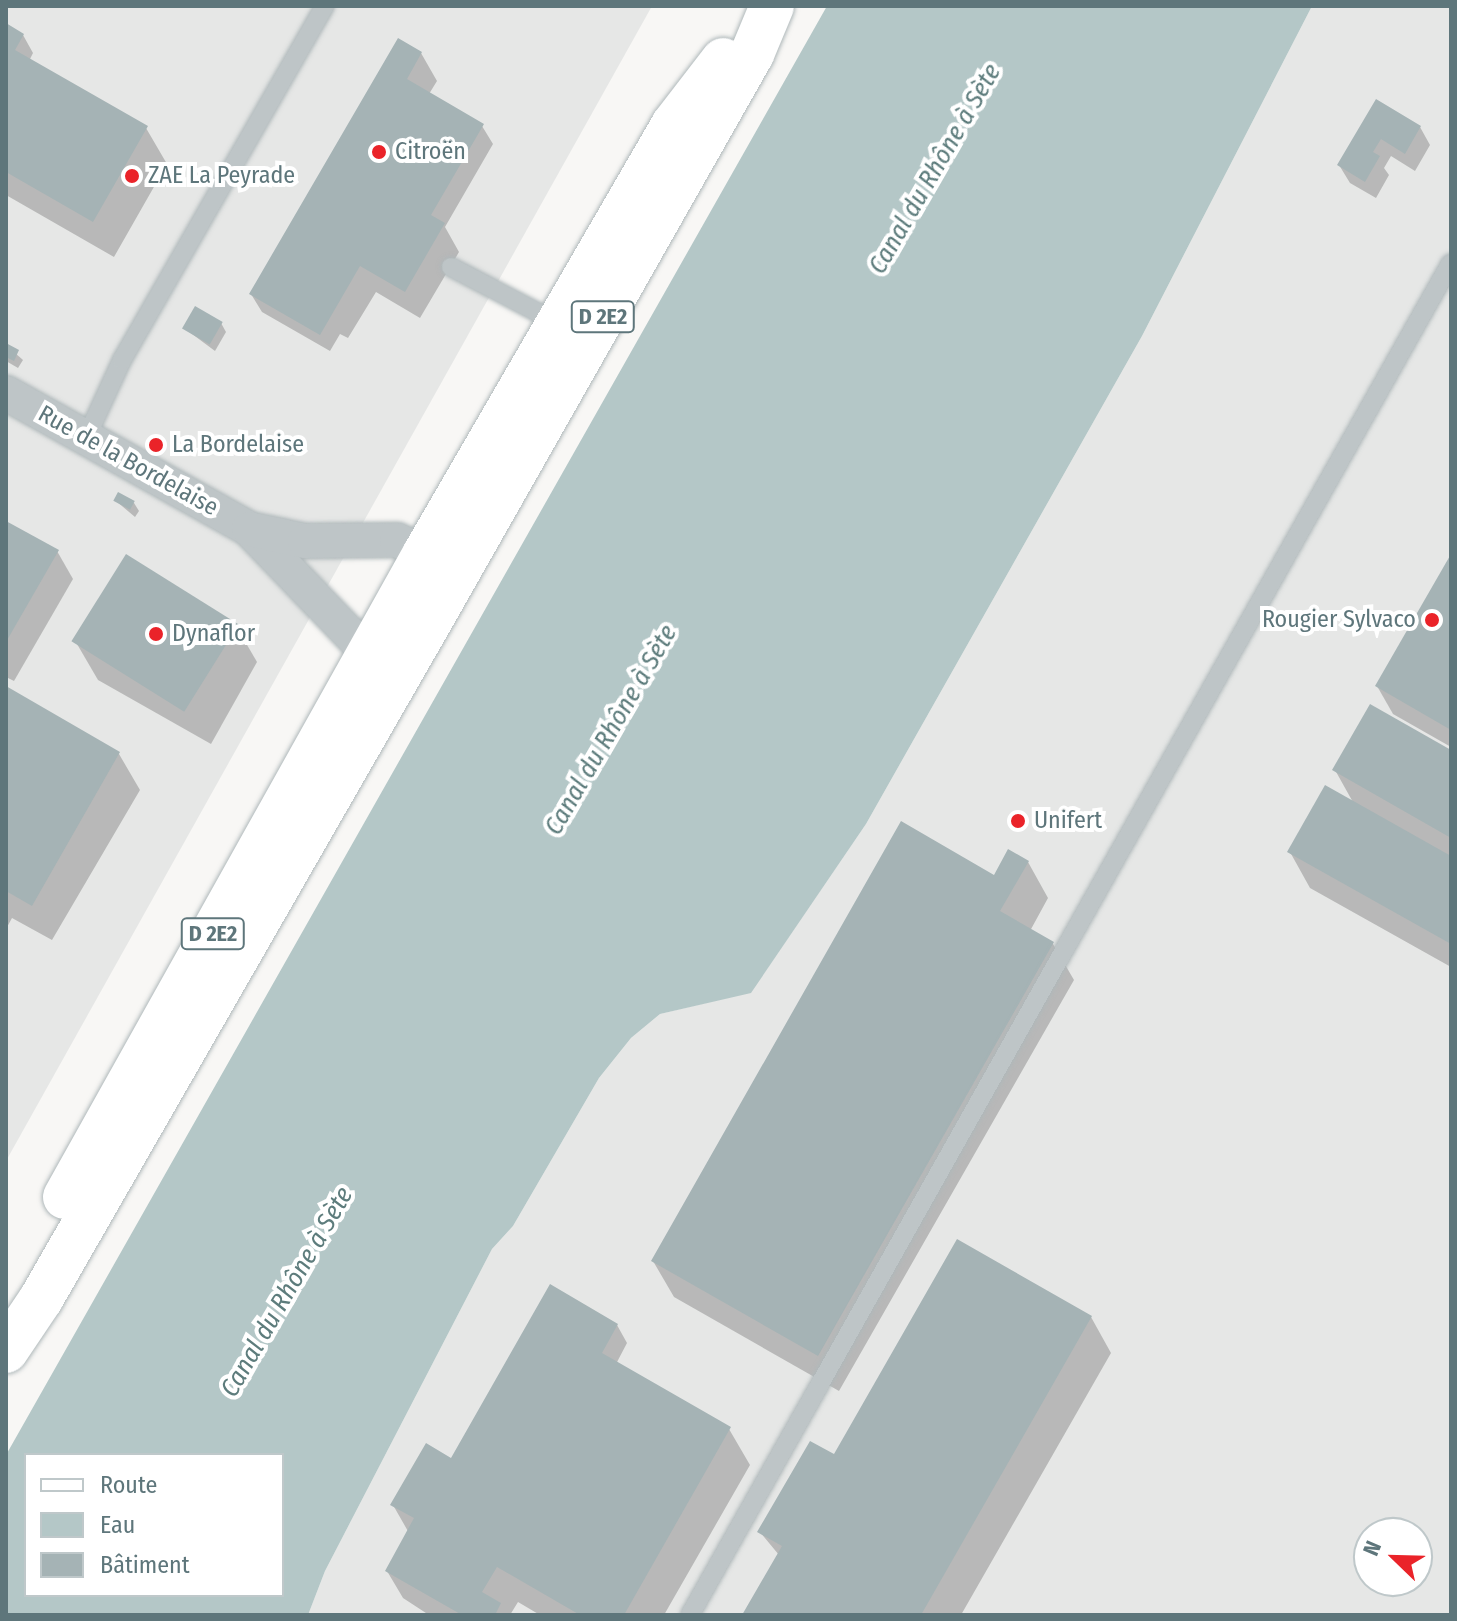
<!DOCTYPE html>
<html>
<head>
<meta charset="utf-8">
<style>
  body { margin:0 }
  #map { position:relative; width:1457px; height:1621px; overflow:hidden; background:#f8f7f5; font-family:"Fira Sans Condensed",sans-serif }
  div>[style] { position:absolute }
  .built>* { inset:0; background:#e6e7e6 }
  .water>* { inset:0; background:#b4c7c7 }
  .shadow>* { inset:0; background:#0003 }
  .building>* { inset:0; background:#a5b3b5; transform-origin:0 0 }
  .roads { filter:drop-shadow(0 0 2px #afb8ba) drop-shadow(0 0 2px #afb8ba) }
  .lane>* { height:18px; margin:-9px; padding:0 9px; transform-origin:9px; border-radius:9px; background:#bec5c7 }
  .street>* { height:34px; margin:-17px; padding:0 17px; transform-origin:17px; border-radius:17px; background:#bec5c7 }
  .primary>* { height:44px; margin:-22px; padding:0 22px; transform-origin:22px; border-radius:22px; background:#fff }
  .dots>* { width:22px; height:22px; translate:-50% -50%; box-sizing:border-box; border:4px solid #fff; border-radius:50% }
  span { translate:-50% -50%; white-space:nowrap; text-align:center; line-height:1.15; -webkit-text-stroke:8px #fff; paint-order:stroke }
  .shield-label span { padding:2px 6px; background:#fff; border:2px solid; border-radius:6px; -webkit-text-stroke-width:0 }
  .shield-label { font-size:22px; color:#5e767b; font-weight:700 }
  .poi-label { font-size:24px; color:#5e767b }
  .left { translate:0 -50%; text-align:left }
  .right { translate:-100% -50%; text-align:right }
  .street-label { font-size:24px; color:#5e767b }
  .water-label { font-size:26px; color:#5d7c7c; font-style:italic }
  .frame { position:absolute; inset:0; border:8px solid #5e767b; pointer-events:none }
  .legend { position:absolute; left:24px; top:1453px; width:260px; height:144px; box-sizing:border-box; background:#fff; border:2px solid #bfc8ca; margin:0; padding:10px 14px; list-style:none; font-size:24px; color:#5e767b }
  .legend li { display:flex; align-items:center; gap:16px; height:40px }
  .legend b { width:40px; border:2px solid #bfc8ca }
  .north { position:absolute; left:1353px; top:1517px; width:80px; height:80px; box-sizing:border-box; background:#fff; border:2px solid #bfc8ca; border-radius:50%; rotate:293deg; font-size:22px; font-weight:700; line-height:32px; text-align:center; color:#5e767b }
  .north::after { content:''; display:block; margin:auto; width:28px; height:36px; background:#ea2329; clip-path:polygon(50% 0,100% 100%,50% 72%,0 100%) }
</style>
</head>
<body>
<div id="map">
  <div class="built">
    <i style="clip-path:polygon(6px 6px,652px 6px,6px 1161px)"></i>
    <i style="clip-path:polygon(evenodd,1312px 6px,1451px 6px,1451px 1615px,308px 1615px,325px 1571px,492px 1249px,513px 1226px,599px 1078px,631px 1038px,660px 1014px,751px 992px,866px 824px,1142px 336px,1312px 6px,1369px 1533px,1417px 1533px,1417px 1581px,1369px 1581px,1369px 1533px)"></i>
  </div>
  <div class="water">
    <i style="clip-path:polygon(evenodd,827px 6px,1312px 6px,1142px 336px,866px 824px,751px 993px,660px 1014px,631px 1038px,599px 1078px,513px 1226px,492px 1249px,325px 1571px,308px 1615px,6px 1615px,6px 1455px,827px 6px,26px 1455px,282px 1455px,282px 1595px,26px 1595px,26px 1455px)"></i>
  </div>
  <div class="shadow">
    <i style="clip-path:polygon(6px 26px,23px 35px,33px 53px,29px 61px,146px 128px,167px 164px,114px 257px,6px 195px)"></i>
    <i style="clip-path:polygon(421px 53px,437px 81px,429px 94px,482px 126px,493px 144px,445px 227px,459px 252px,420px 318px,376px 292px,348px 338px,340px 334px,330px 351px,262px 312px,251px 294px)"></i>
    <i style="clip-path:polygon(1377px 102px,1420px 127px,1430px 145px,1415px 171px,1391px 156px,1384px 168px,1389px 175px,1376px 198px,1350px 183px,1339px 165px)"></i>
    <i style="clip-path:polygon(221px 323px,226px 332px,215px 351px,184px 328px)"></i>
    <i style="clip-path:polygon(6px 345px,23px 360px,18px 368px,6px 361px)"></i>
    <i style="clip-path:polygon(116px 501px,134px 503px,139px 511px,135px 517px)"></i>
    <i style="clip-path:polygon(6px 523px,57px 551px,73px 579px,14px 681px,6px 677px)"></i>
    <i style="clip-path:polygon(1451px 558px,1451px 747px,1393px 714px,1377px 686px)"></i>
    <i style="clip-path:polygon(236px 626px,257px 662px,211px 744px,98px 680px,77px 644px)"></i>
    <i style="clip-path:polygon(6px 689px,119px 754px,140px 790px,52px 940px,12px 918px,6px 929px)"></i>
    <i style="clip-path:polygon(1451px 752px,1451px 967px,1310px 888px,1290px 852px,1354px 804px,1335px 770px)"></i>
    <i style="clip-path:polygon(1028px 862px,1048px 898px,1030px 931px,1053px 944px,1074px 980px,839px 1391px,674px 1297px,653px 1261px)"></i>
    <i style="clip-path:polygon(1091px 1317px,1111px 1353px,961px 1615px,744px 1615px,779px 1555px,760px 1532px,832px 1456px)"></i>
    <i style="clip-path:polygon(617px 1325px,627px 1343px,616px 1364px,729px 1429px,750px 1465px,664px 1615px,540px 1615px,518px 1602px,510px 1615px,429px 1615px,403px 1598px,387px 1571px,409px 1533px,393px 1505px)"></i>
  </div>
  <div class="building">
    <i style="clip-path:polygon(6px 23px,24px 34px,15px 50px,148px 126px,93px 222px,6px 172px)"></i>
    <i style="clip-path:polygon(398px 38px,422px 52px,407px 79px,484px 124px,431px 215px,445px 223px,405px 292px,360px 266px,320px 335px,249px 294px)"></i>
    <i style="clip-path:polygon(1376px 99px,1421px 126px,1405px 154px,1381px 139px,1373px 152px,1380px 156px,1365px 182px,1337px 165px)"></i>
    <i style="left:195px;top:306px;width:32px;height:26px;rotate:30deg"></i>
    <i style="clip-path:polygon(6px 343px,19px 350px,14px 361px,6px 357px)"></i>
    <i style="left:118px;top:492px;width:19px;height:10px;rotate:28deg"></i>
    <i style="clip-path:polygon(6px 521px,59px 550px,6px 642px)"></i>
    <i style="left:126px;top:554px;width:133px;height:103px;rotate:32deg"></i>
    <i style="clip-path:polygon(1451px 554px,1451px 730px,1375px 686px)"></i>
    <i style="clip-path:polygon(6px 686px,120px 752px,32px 906px,6px 891px)"></i>
    <i style="clip-path:polygon(1370px 704px,1451px 750px,1451px 838px,1332px 770px)"></i>
    <i style="clip-path:polygon(1325px 785px,1451px 856px,1451px 944px,1287px 852px)"></i>
    <i style="clip-path:polygon(901px 821px,994px 875px,1008px 849px,1029px 861px,1000px 911px,1054px 942px,818px 1356px,651px 1261px)"></i>
    <i style="clip-path:polygon(957px 1239px,1092px 1316px,921px 1615px,742px 1615px,782px 1546px,757px 1532px,810px 1441px,834px 1454px)"></i>
    <i style="clip-path:polygon(550px 1284px,618px 1324px,602px 1353px,731px 1427px,624px 1615px,580px 1615px,497px 1567px,482px 1592px,501px 1603px,495px 1615px,462px 1615px,385px 1571px,414px 1518px,390px 1505px,426px 1443px,451px 1458px)"></i>
  </div>
  <div class="roads">
    <div class="lane">
      <i style="left:451px;top:267px;width:123px;rotate:27.6deg"></i>
      <i style="left:87px;top:436px;width:84px;rotate:-65.3deg"></i>
      <i style="left:122px;top:360px;width:408px;rotate:-60.2deg"></i>
      <i style="left:690px;top:1615px;width:1551px;rotate:-60.63deg"></i>
    </div>
    <div class="street">
      <i style="left:6px;top:393px;width:278px;rotate:29.2deg"></i>
      <i style="left:249px;top:529px;width:175px;rotate:46.2deg"></i>
      <i style="left:249px;top:529px;width:57px;rotate:12.1deg"></i>
      <i style="left:305px;top:541px;width:92px;rotate:-0.6deg"></i>
      <i style="left:397px;top:540px;width:31px;rotate:25deg"></i>
    </div>
    <div class="primary">
      <i style="left:65px;top:1197px;width:738px;rotate:-60.79deg"></i>
      <i style="left:425px;top:553px;width:495px;rotate:-59.9deg"></i>
      <i style="left:673px;top:125px;width:82px;rotate:-52.4deg"></i>
      <i style="left:6px;top:1351px;width:63px;rotate:-56.1deg"></i>
      <i style="left:41px;top:1299px;width:777px;rotate:-60.14deg"></i>
      <i style="left:428px;top:625px;width:657px;rotate:-60.43deg"></i>
      <i style="left:752px;top:54px;width:52px;rotate:-67.4deg"></i>
    </div>
  </div>
  <div class="dots">
    <i style="left:379px;top:152px;background:#ea2329"></i>
    <i style="left:132px;top:176px;background:#ea2329"></i>
    <i style="left:156px;top:445px;background:#ea2329"></i>
    <i style="left:1432px;top:620px;background:#ea2329"></i>
    <i style="left:156px;top:634px;background:#ea2329"></i>
    <i style="left:1018px;top:821px;background:#ea2329"></i>
  </div>
  <div class="shield-label">
    <span style="left:603px;top:317px">D 2E2</span>
    <span style="left:213px;top:934px">D 2E2</span>
  </div>
  <div class="poi-label">
    <span class="left" style="left:395px;top:152px">Citroën</span>
    <span class="left" style="left:148px;top:176px">ZAE La Peyrade</span>
    <span class="left" style="left:172px;top:445px">La Bordelaise</span>
    <span class="right" style="left:1416px;top:620px">Rougier Sylvaco</span>
    <span class="left" style="left:172px;top:634px">Dynaflor</span>
    <span class="left" style="left:1034px;top:821px">Unifert</span>
  </div>
  <div class="street-label">
    <span style="left:128px;top:461px;rotate:29deg">Rue de la Bordelaise</span>
  </div>
  <div class="water-label">
    <span style="left:935px;top:169px;rotate:-60deg">Canal du Rhône à Sète</span>
    <span style="left:611px;top:730px;rotate:-60deg">Canal du Rhône à Sète</span>
    <span style="left:287px;top:1292px;rotate:-60deg">Canal du Rhône à Sète</span>
  </div>
  <div class="frame"></div>
  <ul class="legend">
  <li><b style="height:10px;background:#fff"></b>Route</li>
  <li><b style="height:22px;background:#b4c7c7"></b>Eau</li>
  <li><b style="height:22px;background:#a5b3b5"></b>Bâtiment</li>
  </ul>
  <div class="north">N</div>
</div>
</body>
</html>
